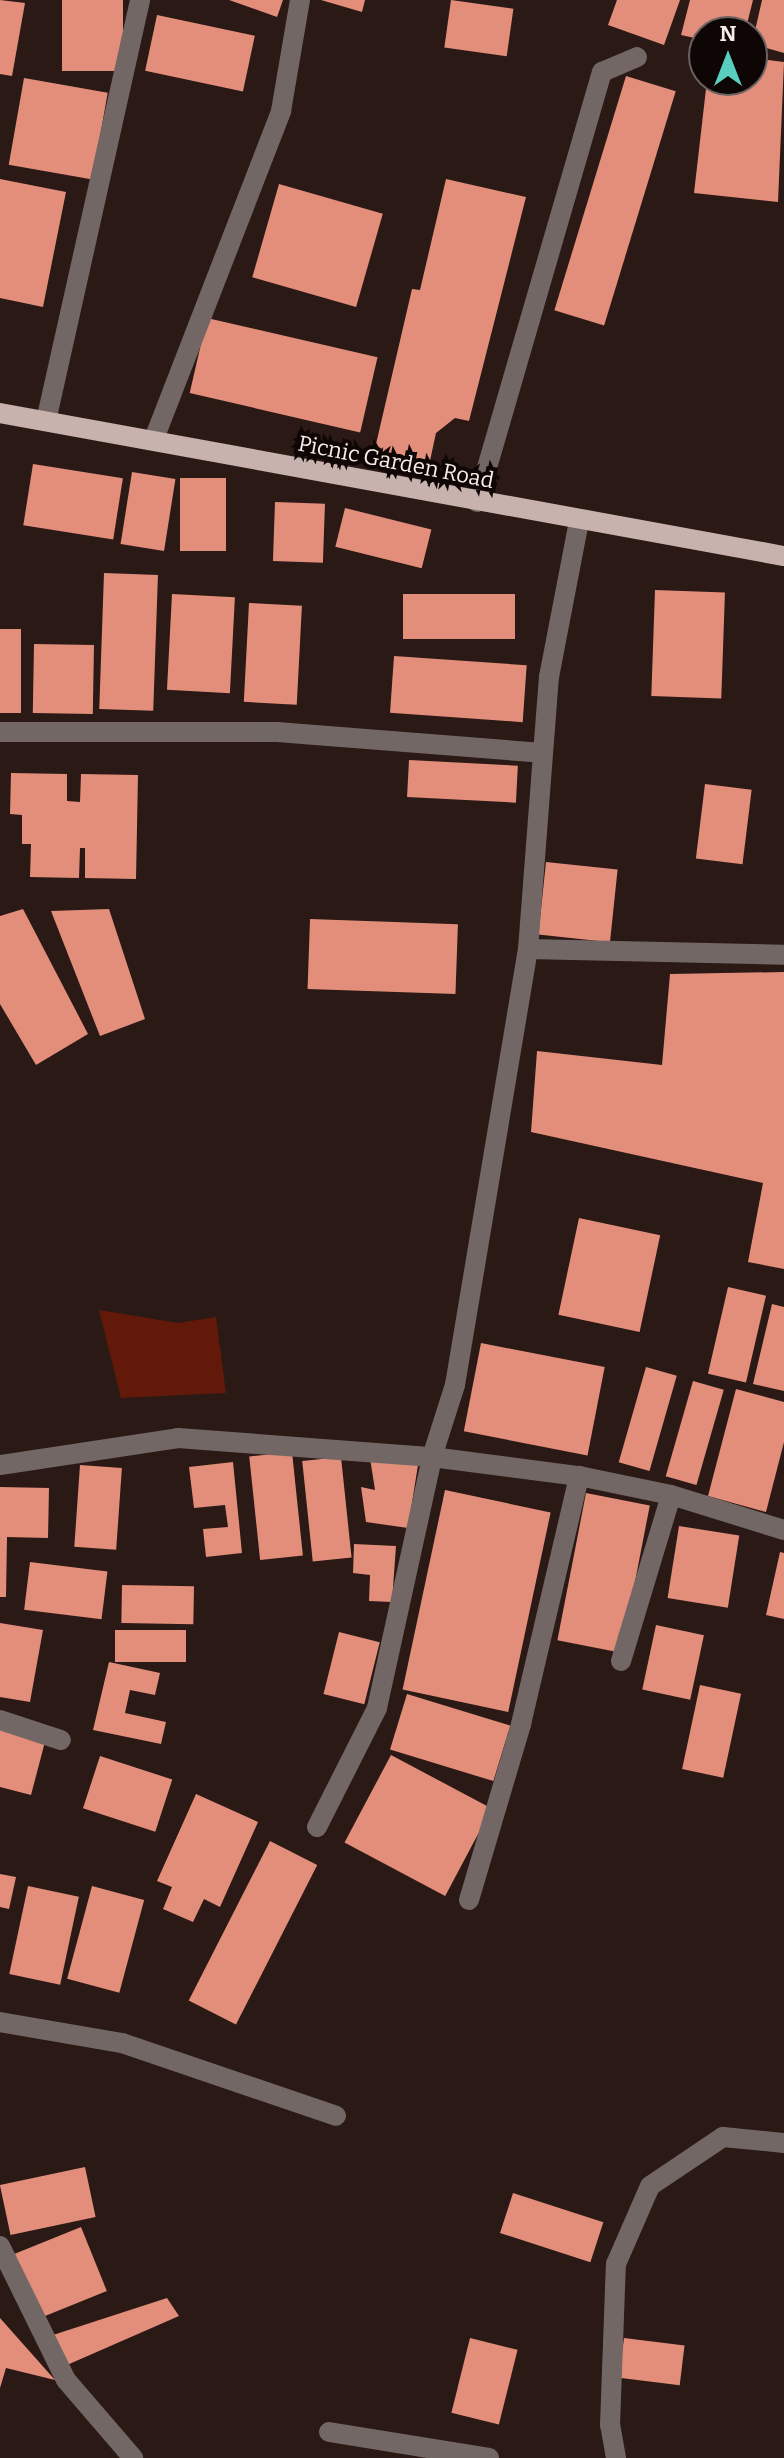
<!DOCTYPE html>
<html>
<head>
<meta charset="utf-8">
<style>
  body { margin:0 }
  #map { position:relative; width:784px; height:2458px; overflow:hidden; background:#2b1915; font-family:Bitter,serif }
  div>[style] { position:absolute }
  .water>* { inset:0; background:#621909 }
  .building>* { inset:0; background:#e38e7b; transform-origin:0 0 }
  .minor>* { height:20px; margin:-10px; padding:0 10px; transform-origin:10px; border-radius:10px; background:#726765 }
  .major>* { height:20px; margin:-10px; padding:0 10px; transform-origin:10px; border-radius:10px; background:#c7b2ad }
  span { translate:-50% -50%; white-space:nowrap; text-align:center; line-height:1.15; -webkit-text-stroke:8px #0e0605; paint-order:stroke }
  .street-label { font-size:22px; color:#f9ece9 }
  .north { position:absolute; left:688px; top:16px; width:80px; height:80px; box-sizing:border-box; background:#0e0605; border:2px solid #6c6260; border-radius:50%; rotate:0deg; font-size:22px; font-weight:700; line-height:32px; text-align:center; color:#f9ece9 }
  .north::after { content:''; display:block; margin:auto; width:28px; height:36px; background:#59cebf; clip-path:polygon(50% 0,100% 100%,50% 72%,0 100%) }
</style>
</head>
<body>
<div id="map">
  <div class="water">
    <i style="clip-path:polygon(99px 1310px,178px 1323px,216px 1317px,226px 1393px,121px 1398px)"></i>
  </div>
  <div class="building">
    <i style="clip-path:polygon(0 0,25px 3px,12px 76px,0 74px)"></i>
    <i style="left:62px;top:0;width:61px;height:71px"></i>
    <i style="clip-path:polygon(229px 0,283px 0,277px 17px)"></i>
    <i style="clip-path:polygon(321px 0,365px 0,362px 12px)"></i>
    <i style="left:451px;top:0;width:63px;height:48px;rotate:8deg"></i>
    <i style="clip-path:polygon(617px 0,680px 0,664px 45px,608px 25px)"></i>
    <i style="clip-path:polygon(690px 0,753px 0,745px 32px,704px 32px,704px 40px,681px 35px)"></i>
    <i style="clip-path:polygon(762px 0,784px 0,784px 53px,752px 44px)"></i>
    <i style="left:157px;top:15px;width:100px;height:57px;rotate:12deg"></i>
    <i style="clip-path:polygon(752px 58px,784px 62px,778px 202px,694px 193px,707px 80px,752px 80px)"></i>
    <i style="left:626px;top:76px;width:52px;height:245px;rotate:17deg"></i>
    <i style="left:24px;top:78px;width:85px;height:88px;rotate:10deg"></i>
    <i style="clip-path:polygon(0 179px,66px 192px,43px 307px,0 298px)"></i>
    <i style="clip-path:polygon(446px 179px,526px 197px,469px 421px,455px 418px,436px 433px,428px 470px,373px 457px,412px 289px,420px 290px)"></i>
    <i style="left:279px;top:184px;width:108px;height:97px;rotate:16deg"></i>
    <i style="left:207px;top:318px;width:175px;height:77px;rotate:13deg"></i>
    <i style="left:33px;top:464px;width:91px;height:62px;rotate:9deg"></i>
    <i style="left:132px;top:472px;width:44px;height:73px;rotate:9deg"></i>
    <i style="left:180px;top:478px;width:46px;height:73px"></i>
    <i style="left:275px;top:502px;width:50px;height:59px;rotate:2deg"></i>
    <i style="left:345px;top:508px;width:89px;height:40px;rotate:14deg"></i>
    <i style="left:104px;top:573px;width:54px;height:136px;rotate:2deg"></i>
    <i style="left:655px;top:590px;width:70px;height:106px;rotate:2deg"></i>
    <i style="left:172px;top:594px;width:63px;height:96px;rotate:3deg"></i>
    <i style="left:403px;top:594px;width:112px;height:45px"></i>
    <i style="left:249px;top:603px;width:53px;height:99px;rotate:3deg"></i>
    <i style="left:0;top:629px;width:21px;height:84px"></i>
    <i style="left:34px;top:644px;width:60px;height:69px;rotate:1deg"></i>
    <i style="left:394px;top:656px;width:133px;height:57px;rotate:4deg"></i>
    <i style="left:409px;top:760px;width:109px;height:37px;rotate:3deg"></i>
    <i style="clip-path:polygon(11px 773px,67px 774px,67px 801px,80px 802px,81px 774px,138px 775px,136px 879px,85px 878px,85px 848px,80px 848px,79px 878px,30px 877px,31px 844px,22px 844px,22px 815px,10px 814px)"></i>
    <i style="left:705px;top:784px;width:47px;height:75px;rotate:7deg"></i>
    <i style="left:546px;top:862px;width:72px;height:73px;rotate:6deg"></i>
    <i style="clip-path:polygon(23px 909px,88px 1034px,36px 1065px,0 1004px,0 916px)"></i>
    <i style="clip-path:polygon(109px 909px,145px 1019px,100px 1036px,51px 911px)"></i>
    <i style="left:310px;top:919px;width:148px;height:70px;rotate:2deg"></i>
    <i style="clip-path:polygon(784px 972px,784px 1269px,748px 1262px,763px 1183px,531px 1132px,537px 1051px,662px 1065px,670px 974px)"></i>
    <i style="left:579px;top:1218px;width:83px;height:99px;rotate:12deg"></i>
    <i style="left:728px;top:1287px;width:39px;height:89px;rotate:13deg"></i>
    <i style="clip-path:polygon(772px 1304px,784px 1307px,784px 1391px,753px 1384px)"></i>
    <i style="left:481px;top:1343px;width:126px;height:90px;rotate:11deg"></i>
    <i style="left:646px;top:1367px;width:32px;height:99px;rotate:16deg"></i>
    <i style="left:693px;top:1381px;width:32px;height:99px;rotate:16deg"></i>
    <i style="clip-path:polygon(736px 1389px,784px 1402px,784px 1442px,766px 1512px,708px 1496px)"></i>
    <i style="left:292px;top:1452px;width:104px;height:43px;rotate:84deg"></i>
    <i style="left:341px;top:1457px;width:101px;height:39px;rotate:84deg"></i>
    <i style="clip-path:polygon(370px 1458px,418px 1465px,408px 1528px,366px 1522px,361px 1487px,375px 1490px)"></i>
    <i style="clip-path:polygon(233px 1462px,242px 1553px,206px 1557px,203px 1529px,228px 1527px,225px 1505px,194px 1508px,189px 1467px)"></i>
    <i style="left:80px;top:1465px;width:42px;height:82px;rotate:4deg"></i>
    <i style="clip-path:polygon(0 1487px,49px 1488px,48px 1538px,7px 1537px,6px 1597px,0 1597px)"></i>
    <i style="left:445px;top:1490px;width:108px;height:204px;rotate:12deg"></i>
    <i style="left:586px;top:1493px;width:65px;height:150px;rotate:11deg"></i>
    <i style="left:679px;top:1526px;width:61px;height:73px;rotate:9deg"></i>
    <i style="clip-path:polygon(354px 1544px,396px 1546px,392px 1602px,369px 1601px,370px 1575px,353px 1573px)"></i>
    <i style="clip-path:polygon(780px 1552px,784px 1553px,784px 1619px,766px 1615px)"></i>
    <i style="left:30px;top:1562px;width:78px;height:48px;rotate:7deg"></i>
    <i style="left:122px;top:1585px;width:72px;height:38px;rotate:1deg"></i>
    <i style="clip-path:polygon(0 1623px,43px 1630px,30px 1702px,0 1697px)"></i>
    <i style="left:656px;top:1625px;width:49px;height:66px;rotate:12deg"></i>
    <i style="left:115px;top:1630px;width:71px;height:32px"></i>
    <i style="left:339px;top:1632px;width:42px;height:64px;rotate:14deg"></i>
    <i style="clip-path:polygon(109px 1662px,160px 1673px,155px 1695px,130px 1690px,125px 1713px,166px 1722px,161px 1744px,93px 1730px)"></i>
    <i style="left:700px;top:1685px;width:42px;height:86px;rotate:12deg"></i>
    <i style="left:407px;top:1694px;width:108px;height:58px;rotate:17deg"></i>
    <i style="clip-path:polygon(0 1727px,46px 1738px,31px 1795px,0 1787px)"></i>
    <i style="left:391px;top:1755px;width:114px;height:99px;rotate:28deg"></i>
    <i style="left:100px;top:1756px;width:76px;height:55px;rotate:18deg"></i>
    <i style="clip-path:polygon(196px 1794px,258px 1822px,220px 1907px,204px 1899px,193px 1922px,163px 1909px,172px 1887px,157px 1881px)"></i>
    <i style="left:270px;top:1841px;width:53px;height:179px;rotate:27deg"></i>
    <i style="clip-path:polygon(0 1874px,16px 1877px,9px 1909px,0 1907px)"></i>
    <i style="left:28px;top:1886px;width:52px;height:90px;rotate:12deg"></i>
    <i style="left:92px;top:1886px;width:54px;height:96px;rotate:15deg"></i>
    <i style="left:85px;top:2167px;width:51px;height:87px;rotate:78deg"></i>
    <i style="left:513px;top:2193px;width:95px;height:42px;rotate:18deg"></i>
    <i style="left:81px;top:2227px;width:69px;height:74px;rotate:68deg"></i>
    <i style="clip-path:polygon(167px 2298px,179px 2316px,67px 2365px,53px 2335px)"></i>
    <i style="clip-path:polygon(0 2318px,55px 2380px,6px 2368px,0 2388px)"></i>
    <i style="left:470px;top:2338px;width:49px;height:77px;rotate:14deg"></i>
    <i style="left:624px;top:2338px;width:61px;height:40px;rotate:7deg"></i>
  </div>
  <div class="minor">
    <i style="left:46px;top:421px;width:431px;rotate:-77.4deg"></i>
    <i style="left:154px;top:439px;width:352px;rotate:-68.8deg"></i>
    <i style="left:281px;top:111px;width:113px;rotate:-80.3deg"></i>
    <i style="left:477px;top:502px;width:448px;rotate:-73.8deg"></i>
    <i style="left:602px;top:72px;width:38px;rotate:-23deg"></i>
    <i style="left:0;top:732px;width:277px"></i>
    <i style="left:277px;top:732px;width:266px;rotate:4.5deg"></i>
    <i style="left:528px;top:949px;width:256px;rotate:1.3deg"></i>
    <i style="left:0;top:1465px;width:180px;rotate:-8.6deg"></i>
    <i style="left:178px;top:1438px;width:255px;rotate:4.3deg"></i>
    <i style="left:432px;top:1457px;width:76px;rotate:-72.3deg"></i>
    <i style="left:455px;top:1385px;width:442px;rotate:-80.5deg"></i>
    <i style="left:528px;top:949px;width:273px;rotate:-85.6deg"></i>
    <i style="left:549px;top:677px;width:159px;rotate:-79.1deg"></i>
    <i style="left:621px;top:1661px;width:173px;rotate:-73.2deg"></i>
    <i style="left:0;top:1720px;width:64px;rotate:18.2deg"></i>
    <i style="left:317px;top:1827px;width:133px;rotate:-63.2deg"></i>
    <i style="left:377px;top:1708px;width:257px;rotate:-77.6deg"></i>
    <i style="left:432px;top:1457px;width:148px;rotate:7.4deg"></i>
    <i style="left:579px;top:1476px;width:94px;rotate:11.7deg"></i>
    <i style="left:671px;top:1495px;width:118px;rotate:17.2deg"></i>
    <i style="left:469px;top:1900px;width:184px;rotate:-73.5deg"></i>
    <i style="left:521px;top:1724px;width:255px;rotate:-76.8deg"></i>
    <i style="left:0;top:2022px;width:124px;rotate:9.8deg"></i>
    <i style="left:122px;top:2043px;width:226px;rotate:18.8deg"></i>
    <i style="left:0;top:2246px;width:149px;rotate:63.8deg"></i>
    <i style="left:66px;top:2380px;width:103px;rotate:49.3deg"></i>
    <i style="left:329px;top:2432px;width:162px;rotate:9.2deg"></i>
    <i style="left:616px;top:2458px;width:34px;rotate:-100deg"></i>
    <i style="left:610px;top:2425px;width:161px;rotate:-87.9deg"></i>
    <i style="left:616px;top:2264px;width:85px;rotate:-66.4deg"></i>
    <i style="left:650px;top:2186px;width:88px;rotate:-33.9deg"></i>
    <i style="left:723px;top:2137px;width:61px;rotate:5.6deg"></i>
  </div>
  <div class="major">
    <i style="left:0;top:413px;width:797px;rotate:10.34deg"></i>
  </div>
  <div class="street-label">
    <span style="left:396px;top:462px;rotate:11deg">Picnic Garden Road</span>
  </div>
  <div class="north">N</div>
</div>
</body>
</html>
